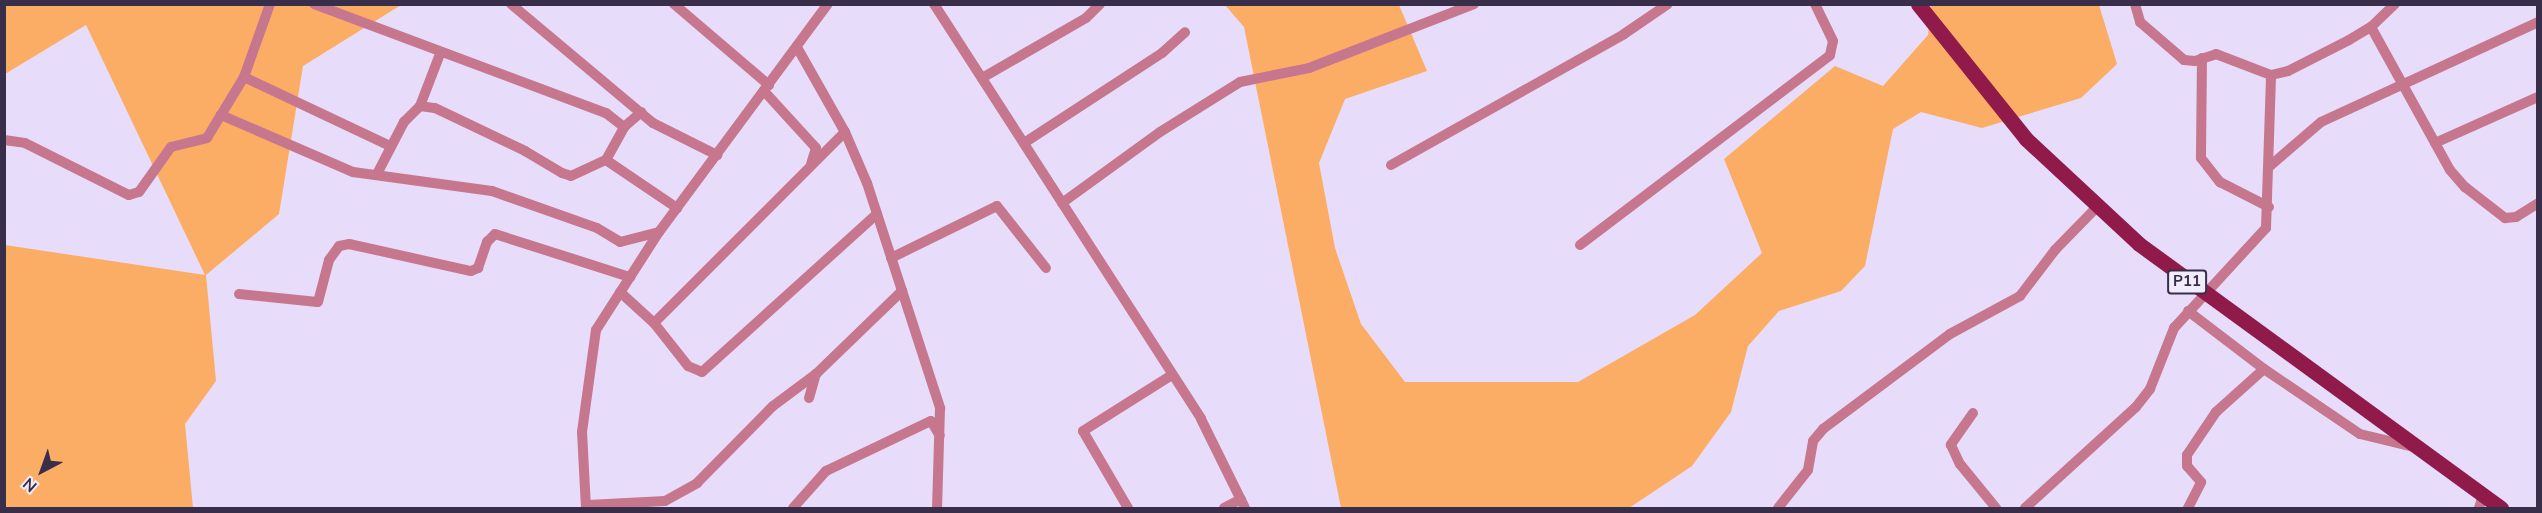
<!DOCTYPE html>
<html>
<head>
<meta charset="utf-8">
<style>
  body { margin:0 }
  #map { position:relative; width:2542px; height:513px; overflow:hidden; background:#e7dcf9; font-family:"Nunito Sans",sans-serif }
  div>[style] { position:absolute }
  .green>* { inset:0; background:#fcad65 }
  .minor>* { height:10px; margin:-5px; padding:0 5px; transform-origin:5px; border-radius:5px; background:#c6778e }
  .primary>* { height:15px; margin:-7.5px; padding:0 7.5px; transform-origin:7.5px; border-radius:7.5px; background:#901b4b }
  span { translate:-50% -50%; white-space:nowrap; text-align:center; line-height:1.15; -webkit-text-stroke:4.5px #f1ecfb; paint-order:stroke }
  .shield-label span { padding:2px 4px; background:#f1ecfb; border:2px solid; border-radius:4px; -webkit-text-stroke-width:0 }
  .shield-label { font-size:15px; color:#392e4a; font-weight:700 }
  .frame { position:absolute; inset:0; border:6px solid #392e4a; pointer-events:none }
  .north { position:absolute; left:12px; top:441px; width:60px; height:60px; -webkit-text-stroke:4px #f1ecfb; paint-order:stroke; rotate:221deg; font-size:16px; font-weight:700; line-height:24px; text-align:center; color:#392e4a }
  .north::after { content:''; display:block; margin:auto; width:21px; height:27px; background:#392e4a; clip-path:polygon(50% 0,100% 100%,50% 72%,0 100%) }
</style>
</head>
<body>
<div id="map">
  <div class="green">
    <i style="clip-path:polygon(5px 5px,401px 5px,303px 66px,279px 214px,206px 275px,216px 381px,185px 424px,193px 508px,5px 508px,5px 245px,205px 275px,86px 25px,5px 74px)"></i>
    <i style="clip-path:polygon(1225px 5px,1399px 5px,1427px 71px,1345px 99px,1319px 163px,1335px 248px,1361px 324px,1405px 382px,1578px 382px,1695px 315px,1762px 253px,1724px 159px,1835px 66px,1883px 86px,1928px 35px,1931px 5px,2099px 5px,2117px 64px,2081px 98px,1982px 128px,1921px 112px,1893px 129px,1865px 266px,1841px 291px,1779px 311px,1748px 346px,1731px 412px,1692px 466px,1629px 508px,1341px 508px,1244px 27px)"></i>
  </div>
  <div class="minor">
    <i style="left:314px;top:4px;width:312px;rotate:20.5deg"></i>
    <i style="left:606px;top:113px;width:23px;rotate:38deg"></i>
    <i style="left:511px;top:4px;width:185px;rotate:40deg"></i>
    <i style="left:653px;top:123px;width:72px;rotate:26.6deg"></i>
    <i style="left:674px;top:4px;width:125px;rotate:40.5deg"></i>
    <i style="left:934px;top:4px;width:493px;rotate:57.2deg"></i>
    <i style="left:1201px;top:419px;width:99px;rotate:63.7deg"></i>
    <i style="left:2135px;top:4px;width:19px;rotate:74deg"></i>
    <i style="left:2140px;top:22px;width:58px;rotate:40.8deg"></i>
    <i style="left:2184px;top:60px;width:11px;rotate:5deg"></i>
    <i style="left:2195px;top:61px;width:22px;rotate:-18deg"></i>
    <i style="left:2216px;top:54px;width:59px;rotate:20.9deg"></i>
    <i style="left:2271px;top:75px;width:17px;rotate:-13deg"></i>
    <i style="left:2288px;top:71px;width:68px;rotate:-26.9deg"></i>
    <i style="left:2349px;top:40px;width:26px;rotate:-31deg"></i>
    <i style="left:2371px;top:27px;width:33px;rotate:-44deg"></i>
    <i style="left:2371px;top:27px;width:163px;rotate:61.1deg"></i>
    <i style="left:2450px;top:170px;width:23px;rotate:49deg"></i>
    <i style="left:2465px;top:187px;width:51px;rotate:37.8deg"></i>
    <i style="left:2505px;top:218px;width:11px;rotate:-5deg"></i>
    <i style="left:2516px;top:217px;width:26px;rotate:-32deg"></i>
    <i style="left:798px;top:49px;width:95px;rotate:60.5deg"></i>
    <i style="left:845px;top:132px;width:56px;rotate:66.7deg"></i>
    <i style="left:867px;top:183px;width:237px;rotate:72deg"></i>
    <i style="left:940px;top:408px;width:100px;rotate:91.7deg"></i>
    <i style="left:2202px;top:58px;width:100px;rotate:90.6deg"></i>
    <i style="left:2201px;top:158px;width:31px;rotate:52deg"></i>
    <i style="left:2220px;top:182px;width:55px;rotate:27deg"></i>
    <i style="left:244px;top:77px;width:161px;rotate:25.3deg"></i>
    <i style="left:982px;top:78px;width:120px;rotate:-30deg"></i>
    <i style="left:1086px;top:18px;width:20px;rotate:-45deg"></i>
    <i style="left:764px;top:91px;width:77px;rotate:47.6deg"></i>
    <i style="left:816px;top:148px;width:17px;rotate:107deg"></i>
    <i style="left:420px;top:106px;width:56px;rotate:-69deg"></i>
    <i style="left:221px;top:115px;width:44px;rotate:-58.8deg"></i>
    <i style="left:244px;top:77px;width:77px;rotate:-70.4deg"></i>
    <i style="left:4px;top:140px;width:21px;rotate:8deg"></i>
    <i style="left:25px;top:143px;width:116px;rotate:26.6deg"></i>
    <i style="left:129px;top:195px;width:10px;rotate:-17deg"></i>
    <i style="left:139px;top:192px;width:55px;rotate:-54.6deg"></i>
    <i style="left:171px;top:147px;width:37px;rotate:-14deg"></i>
    <i style="left:207px;top:138px;width:27px;rotate:-59deg"></i>
    <i style="left:221px;top:115px;width:144px;rotate:23.4deg"></i>
    <i style="left:353px;top:172px;width:140px;rotate:7.8deg"></i>
    <i style="left:492px;top:191px;width:111px;rotate:19.4deg"></i>
    <i style="left:597px;top:228px;width:27px;rotate:31deg"></i>
    <i style="left:620px;top:242px;width:40px;rotate:-14.4deg"></i>
    <i style="left:1024px;top:143px;width:165px;rotate:-33.1deg"></i>
    <i style="left:1162px;top:53px;width:31px;rotate:-42deg"></i>
    <i style="left:2435px;top:143px;width:113px;rotate:-24.1deg"></i>
    <i style="left:606px;top:160px;width:38px;rotate:-61deg"></i>
    <i style="left:624px;top:127px;width:23px;rotate:-41deg"></i>
    <i style="left:1391px;top:165px;width:267px;rotate:-29.3deg"></i>
    <i style="left:1624px;top:34px;width:53px;rotate:-34.3deg"></i>
    <i style="left:2270px;top:166px;width:67px;rotate:-40.8deg"></i>
    <i style="left:2321px;top:122px;width:239px;rotate:-24.7deg"></i>
    <i style="left:377px;top:174px;width:59px;rotate:-62.6deg"></i>
    <i style="left:404px;top:122px;width:23px;rotate:-45deg"></i>
    <i style="left:420px;top:106px;width:15px;rotate:8deg"></i>
    <i style="left:435px;top:108px;width:100px;rotate:25.5deg"></i>
    <i style="left:525px;top:151px;width:43px;rotate:30.7deg"></i>
    <i style="left:562px;top:173px;width:9px;rotate:18deg"></i>
    <i style="left:571px;top:176px;width:38px;rotate:-25deg"></i>
    <i style="left:606px;top:160px;width:86px;rotate:34.1deg"></i>
    <i style="left:1062px;top:203px;width:121px;rotate:-35.9deg"></i>
    <i style="left:1160px;top:132px;width:94px;rotate:-32deg"></i>
    <i style="left:1240px;top:82px;width:70px;rotate:-11.5deg"></i>
    <i style="left:1309px;top:68px;width:177px;rotate:-21.2deg"></i>
    <i style="left:1580px;top:245px;width:314px;rotate:-37.2deg"></i>
    <i style="left:1830px;top:55px;width:14px;rotate:-78deg"></i>
    <i style="left:1833px;top:41px;width:41px;rotate:-115.9deg"></i>
    <i style="left:891px;top:258px;width:118px;rotate:-26.1deg"></i>
    <i style="left:997px;top:206px;width:79px;rotate:51.7deg"></i>
    <i style="left:620px;top:292px;width:46px;rotate:42.4deg"></i>
    <i style="left:654px;top:323px;width:55px;rotate:51.7deg"></i>
    <i style="left:688px;top:366px;width:15px;rotate:23deg"></i>
    <i style="left:702px;top:372px;width:236px;rotate:-42.1deg"></i>
    <i style="left:239px;top:294px;width:79px;rotate:5.8deg"></i>
    <i style="left:318px;top:302px;width:43px;rotate:-75.3deg"></i>
    <i style="left:329px;top:260px;width:17px;rotate:-54deg"></i>
    <i style="left:339px;top:246px;width:10px;rotate:-11deg"></i>
    <i style="left:349px;top:244px;width:125px;rotate:12.5deg"></i>
    <i style="left:471px;top:271px;width:8px;rotate:-23deg"></i>
    <i style="left:478px;top:268px;width:28px;rotate:-71deg"></i>
    <i style="left:487px;top:242px;width:11px;rotate:-45deg"></i>
    <i style="left:495px;top:234px;width:142px;rotate:17.7deg"></i>
    <i style="left:2188px;top:311px;width:96px;rotate:37.3deg"></i>
    <i style="left:2264px;top:369px;width:116px;rotate:34.1deg"></i>
    <i style="left:2360px;top:434px;width:56px;rotate:13.5deg"></i>
    <i style="left:654px;top:323px;width:270px;rotate:-45deg"></i>
    <i style="left:809px;top:398px;width:25px;rotate:-74deg"></i>
    <i style="left:816px;top:374px;width:120px;rotate:-44deg"></i>
    <i style="left:1973px;top:413px;width:39px;rotate:125deg"></i>
    <i style="left:1951px;top:445px;width:21px;rotate:65deg"></i>
    <i style="left:1960px;top:464px;width:57px;rotate:50.7deg"></i>
    <i style="left:588px;top:505px;width:77px;rotate:-3deg"></i>
    <i style="left:665px;top:501px;width:37px;rotate:-29deg"></i>
    <i style="left:697px;top:483px;width:108px;rotate:-45.4deg"></i>
    <i style="left:773px;top:406px;width:54px;rotate:-36.7deg"></i>
    <i style="left:586px;top:508px;width:76px;rotate:-93deg"></i>
    <i style="left:582px;top:432px;width:103px;rotate:-82.2deg"></i>
    <i style="left:596px;top:330px;width:117px;rotate:-57.3deg"></i>
    <i style="left:659px;top:232px;width:284px;rotate:-53.5deg"></i>
    <i style="left:793px;top:508px;width:50px;rotate:-48.3deg"></i>
    <i style="left:826px;top:471px;width:116px;rotate:-25.5deg"></i>
    <i style="left:931px;top:421px;width:17px;rotate:59deg"></i>
    <i style="left:1128px;top:508px;width:89px;rotate:-120.3deg"></i>
    <i style="left:1083px;top:431px;width:105px;rotate:-32.2deg"></i>
    <i style="left:1224px;top:508px;width:19px;rotate:-28deg"></i>
    <i style="left:1778px;top:508px;width:48px;rotate:-51.7deg"></i>
    <i style="left:1808px;top:470px;width:29px;rotate:-80deg"></i>
    <i style="left:1813px;top:441px;width:16px;rotate:-50deg"></i>
    <i style="left:1823px;top:429px;width:159px;rotate:-36.8deg"></i>
    <i style="left:1950px;top:334px;width:80px;rotate:-28.5deg"></i>
    <i style="left:2020px;top:296px;width:58px;rotate:-52.7deg"></i>
    <i style="left:2055px;top:250px;width:60px;rotate:-45.7deg"></i>
    <i style="left:2025px;top:508px;width:150px;rotate:-42.3deg"></i>
    <i style="left:2136px;top:407px;width:23px;rotate:-52deg"></i>
    <i style="left:2150px;top:389px;width:66px;rotate:-68.5deg"></i>
    <i style="left:2174px;top:328px;width:136px;rotate:-47.4deg"></i>
    <i style="left:2266px;top:228px;width:153px;rotate:-88.1deg"></i>
    <i style="left:2188px;top:508px;width:29px;rotate:-63deg"></i>
    <i style="left:2201px;top:482px;width:21px;rotate:-131deg"></i>
    <i style="left:2187px;top:466px;width:11px;rotate:-90deg"></i>
    <i style="left:2187px;top:455px;width:52px;rotate:-56deg"></i>
    <i style="left:2216px;top:412px;width:64px;rotate:-41.9deg"></i>
    <i style="left:2479px;top:508px;width:13px;rotate:-72deg"></i>
  </div>
  <div class="primary">
    <i style="left:1918px;top:4px;width:173px;rotate:51.3deg"></i>
    <i style="left:2026px;top:139px;width:154px;rotate:42.9deg"></i>
    <i style="left:2139px;top:244px;width:448px;rotate:36.1deg"></i>
  </div>
  <div class="shield-label">
    <span style="left:2187px;top:282px">P11</span>
  </div>
  <div class="frame"></div>
  <div class="north">N</div>
</div>
</body>
</html>
